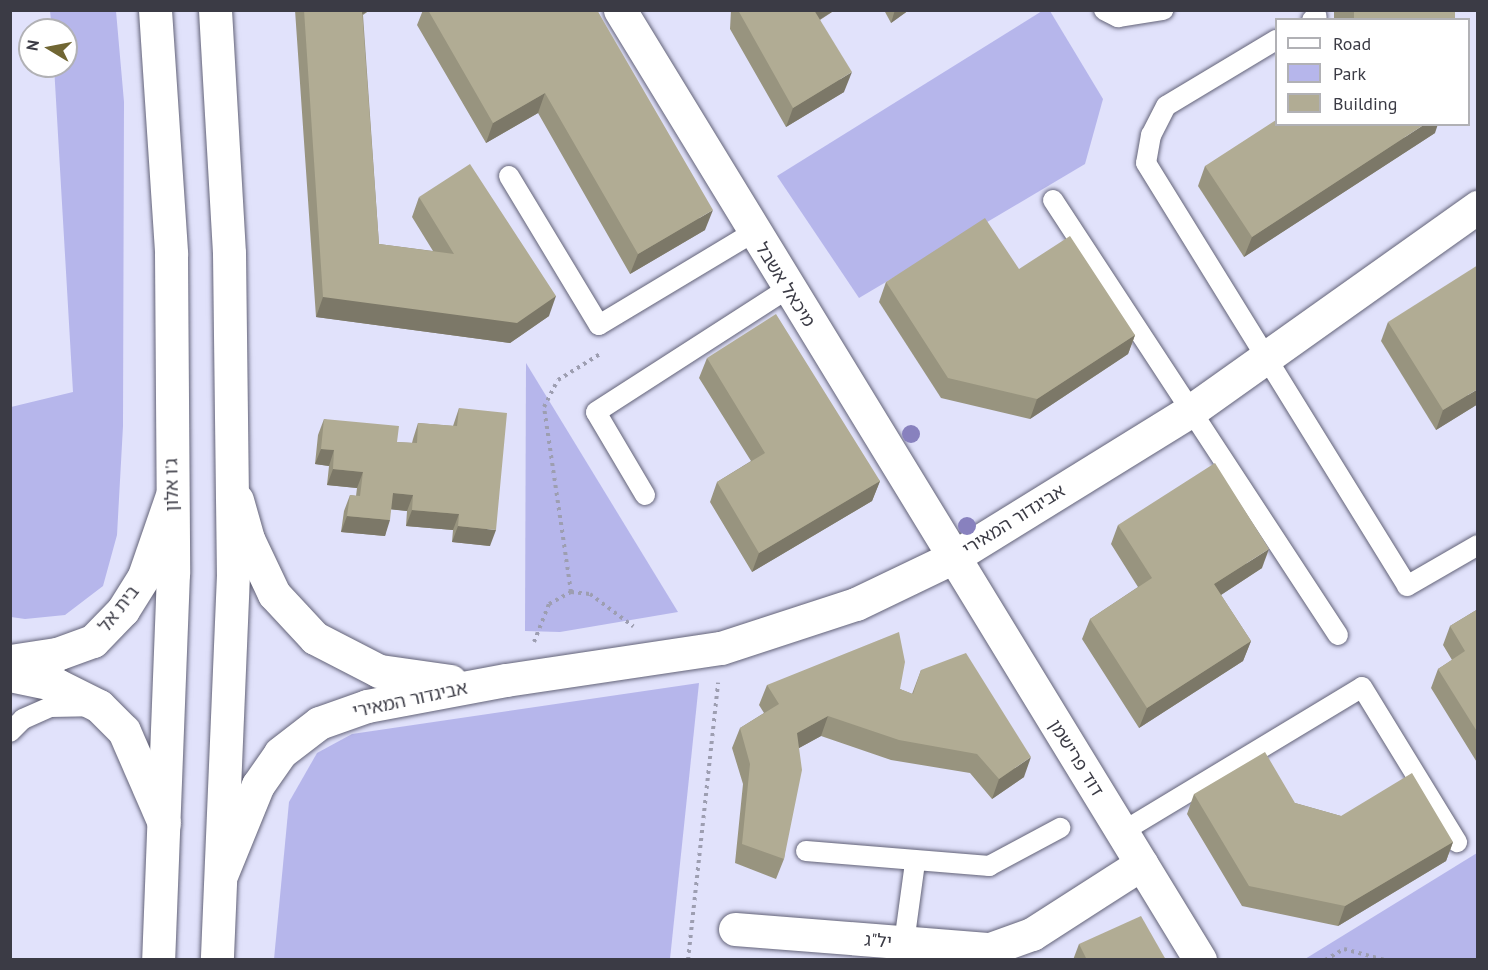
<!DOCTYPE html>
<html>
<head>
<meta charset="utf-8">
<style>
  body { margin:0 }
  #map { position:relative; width:1488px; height:970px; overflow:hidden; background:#e1e2fb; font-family:"PT Sans","Noto Sans Hebrew",sans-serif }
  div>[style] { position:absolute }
  .green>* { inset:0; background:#b6b6eb }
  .path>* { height:4px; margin-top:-2px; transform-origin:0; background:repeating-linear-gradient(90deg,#9d9eb1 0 3px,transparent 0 7.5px) }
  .roads { filter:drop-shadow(0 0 2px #636378) drop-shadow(0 0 2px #636378) }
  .lane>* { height:20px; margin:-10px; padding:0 10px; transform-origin:10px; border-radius:10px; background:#fff }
  .street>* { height:33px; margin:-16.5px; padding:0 16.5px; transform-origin:16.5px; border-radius:16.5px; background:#fff }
  .secondary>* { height:33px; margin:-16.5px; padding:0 16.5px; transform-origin:16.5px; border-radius:16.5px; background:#fff }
  .trees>* { width:18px; height:18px; margin:-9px; border-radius:50%; background:#8881be }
  .wall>* { inset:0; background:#98947f; transform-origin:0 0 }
  .shaded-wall>* { inset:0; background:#7c7868 }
  .building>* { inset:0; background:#b1ac94; transform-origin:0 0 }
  span { translate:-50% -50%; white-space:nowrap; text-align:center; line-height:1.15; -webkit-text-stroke:4.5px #fff; paint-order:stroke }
  .street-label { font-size:18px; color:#3b3b45 }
  .frame { position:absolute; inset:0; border:12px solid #3b3b45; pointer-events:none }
  .legend { position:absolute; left:1275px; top:18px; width:195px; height:108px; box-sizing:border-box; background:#fff; border:2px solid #b1b1b5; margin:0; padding:8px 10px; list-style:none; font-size:18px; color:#3b3b45 }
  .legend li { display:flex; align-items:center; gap:12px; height:30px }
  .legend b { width:30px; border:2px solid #b1b1b5 }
  .north { position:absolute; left:18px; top:18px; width:60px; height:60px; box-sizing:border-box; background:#fff; border:2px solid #b1b1b5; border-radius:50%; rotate:280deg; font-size:16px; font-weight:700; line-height:24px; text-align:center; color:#3b3b45 }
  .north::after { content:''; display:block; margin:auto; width:21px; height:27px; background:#706633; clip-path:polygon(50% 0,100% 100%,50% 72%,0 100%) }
</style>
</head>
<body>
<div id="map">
  <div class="green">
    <i style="clip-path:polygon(50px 11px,116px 11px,124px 102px,123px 426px,117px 535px,103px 586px,65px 615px,25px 619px,11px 617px,11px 407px,73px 392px,54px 66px,66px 66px,66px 30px,52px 30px)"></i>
    <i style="clip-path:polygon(1042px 11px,1050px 11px,1103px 99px,1085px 164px,859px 298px,777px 176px)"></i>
    <i style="clip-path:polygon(526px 363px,678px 612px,560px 632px,525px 631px)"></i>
    <i style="clip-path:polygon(699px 683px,670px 959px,274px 959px,289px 802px,317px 753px,352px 734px)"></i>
    <i style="clip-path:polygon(1477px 853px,1477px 959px,1305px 959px)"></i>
  </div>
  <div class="path">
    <i style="left:571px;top:592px;width:187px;rotate:-98.3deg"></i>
    <i style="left:544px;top:407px;width:30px;rotate:-63deg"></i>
    <i style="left:558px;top:380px;width:49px;rotate:-31.8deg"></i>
    <i style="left:534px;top:642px;width:41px;rotate:-68.5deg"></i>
    <i style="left:549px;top:604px;width:25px;rotate:-29deg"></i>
    <i style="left:571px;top:592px;width:19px;rotate:6deg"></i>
    <i style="left:590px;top:594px;width:54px;rotate:36.7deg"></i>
    <i style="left:688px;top:960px;width:279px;rotate:-83.8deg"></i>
    <i style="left:1325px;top:960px;width:22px;rotate:-30deg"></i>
    <i style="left:1344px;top:949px;width:42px;rotate:15deg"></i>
  </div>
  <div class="roads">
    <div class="lane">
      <i style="left:1104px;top:10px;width:16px;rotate:27deg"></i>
      <i style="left:1118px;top:17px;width:46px;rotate:-8.8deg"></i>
      <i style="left:1312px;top:20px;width:6px;rotate:-39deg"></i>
      <i style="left:1276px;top:40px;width:128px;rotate:149deg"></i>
      <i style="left:1166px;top:106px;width:33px;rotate:117deg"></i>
      <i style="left:1151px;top:135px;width:28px;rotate:100deg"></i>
      <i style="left:1146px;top:163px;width:497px;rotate:58.3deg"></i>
      <i style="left:1407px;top:586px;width:82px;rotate:-30deg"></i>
      <i style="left:509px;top:176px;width:174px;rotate:58.9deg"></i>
      <i style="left:599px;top:325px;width:179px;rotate:-31deg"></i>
      <i style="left:1053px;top:200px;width:520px;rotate:56.77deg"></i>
      <i style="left:645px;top:495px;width:96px;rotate:-120.6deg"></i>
      <i style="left:596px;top:412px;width:227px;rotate:-32.8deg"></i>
      <i style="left:10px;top:732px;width:18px;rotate:-45deg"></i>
      <i style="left:23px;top:719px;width:30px;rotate:-24deg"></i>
      <i style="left:50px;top:707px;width:39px;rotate:-1deg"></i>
      <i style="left:1122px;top:832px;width:280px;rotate:-31.1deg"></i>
      <i style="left:1362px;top:687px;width:182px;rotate:58.5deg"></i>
      <i style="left:806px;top:851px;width:184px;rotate:4.7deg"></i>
      <i style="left:989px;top:866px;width:81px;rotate:-28.2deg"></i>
      <i style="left:904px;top:943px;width:81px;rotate:-82.2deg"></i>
    </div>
    <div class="street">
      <i style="left:620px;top:10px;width:1113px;rotate:58.59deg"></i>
      <i style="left:237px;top:500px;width:41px;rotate:74.2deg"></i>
      <i style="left:248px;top:539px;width:61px;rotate:64.7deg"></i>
      <i style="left:274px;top:594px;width:60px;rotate:47deg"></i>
      <i style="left:315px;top:638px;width:72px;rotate:27.3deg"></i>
      <i style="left:379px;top:671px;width:72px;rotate:8deg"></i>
      <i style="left:10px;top:661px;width:48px;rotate:-8.5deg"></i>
      <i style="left:57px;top:654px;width:38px;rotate:-20deg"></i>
      <i style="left:93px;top:641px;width:43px;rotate:-45.9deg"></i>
      <i style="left:123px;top:610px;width:40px;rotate:-58deg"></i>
      <i style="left:144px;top:576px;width:83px;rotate:-70.9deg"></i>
      <i style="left:10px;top:675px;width:48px;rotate:12deg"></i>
      <i style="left:57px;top:685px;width:47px;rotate:26.6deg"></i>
      <i style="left:99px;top:706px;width:35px;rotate:45deg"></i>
      <i style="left:124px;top:731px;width:100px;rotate:66.5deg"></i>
      <i style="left:222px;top:873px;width:95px;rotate:-67.8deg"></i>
      <i style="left:258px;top:785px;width:39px;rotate:-55deg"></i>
      <i style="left:280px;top:753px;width:49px;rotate:-37.6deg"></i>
      <i style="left:319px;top:723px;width:51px;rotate:-19.5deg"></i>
      <i style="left:367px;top:706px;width:141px;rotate:-10.6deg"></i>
      <i style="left:506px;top:680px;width:217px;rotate:-8.5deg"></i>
      <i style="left:721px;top:648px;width:142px;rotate:-18.1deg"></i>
      <i style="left:856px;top:604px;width:106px;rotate:-25.6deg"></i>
      <i style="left:952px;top:558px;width:282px;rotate:-31.7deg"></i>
      <i style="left:1192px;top:410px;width:351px;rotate:-35.4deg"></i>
      <i style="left:735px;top:929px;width:256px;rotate:4.5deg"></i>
      <i style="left:990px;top:949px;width:45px;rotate:-19.7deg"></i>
      <i style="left:1032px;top:934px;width:130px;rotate:-32.7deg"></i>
    </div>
    <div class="secondary">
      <i style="left:155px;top:10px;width:245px;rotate:86.2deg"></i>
      <i style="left:171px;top:254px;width:319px;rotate:89.6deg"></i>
      <i style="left:173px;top:573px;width:387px;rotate:92.2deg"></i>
      <i style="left:215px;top:10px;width:243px;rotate:86.7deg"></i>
      <i style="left:229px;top:253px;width:321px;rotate:89.3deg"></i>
      <i style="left:233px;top:574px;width:386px;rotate:92.4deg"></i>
    </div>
  </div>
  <div class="trees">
    <i style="left:911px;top:434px"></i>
    <i style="left:967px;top:526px"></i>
  </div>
  <div class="wall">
    <i style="clip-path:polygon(295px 10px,370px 10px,363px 15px,379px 244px,433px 251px,412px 217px,419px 197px,549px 316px,510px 343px,316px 317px)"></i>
    <i style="clip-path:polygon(423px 10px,597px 10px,705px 230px,630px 274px,538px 113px,486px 143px,417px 25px)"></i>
    <i style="clip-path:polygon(731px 10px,835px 10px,820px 20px,844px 92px,786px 127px,730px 29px)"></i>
    <i style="clip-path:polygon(884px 10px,909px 10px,891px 23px)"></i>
    <i style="left:1334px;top:10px;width:121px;height:12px"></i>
    <i style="clip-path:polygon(1435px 133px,1244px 257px,1198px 186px,1205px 166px)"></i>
    <i style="clip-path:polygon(1019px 269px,1135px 335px,1128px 354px,1030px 419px,941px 398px,879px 302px,886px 282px)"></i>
    <i style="clip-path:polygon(1388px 322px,1478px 404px,1436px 430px,1381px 341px)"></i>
    <i style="clip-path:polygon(707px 358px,880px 481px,872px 501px,752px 572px,710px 502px,717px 482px,751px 461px,699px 378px)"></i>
    <i style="clip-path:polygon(459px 408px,490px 546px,452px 542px,453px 530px,406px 526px,407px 511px,391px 509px,385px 536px,341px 532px,344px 511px,350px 495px,356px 496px,357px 488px,327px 485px,329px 466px,315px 464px,318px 435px,324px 419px,397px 442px,412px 443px,413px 439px,418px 423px,453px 426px)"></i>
    <i style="clip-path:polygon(1118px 525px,1262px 568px,1221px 595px,1251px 641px,1243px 661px,1139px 728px,1082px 639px,1090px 619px,1138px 587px,1111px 544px)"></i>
    <i style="clip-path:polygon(1478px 609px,1478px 764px,1431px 688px,1438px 669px,1452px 660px,1443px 645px,1450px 626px)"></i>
    <i style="clip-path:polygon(921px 670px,1024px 777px,992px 799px,970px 773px,891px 760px,821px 736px,799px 748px,784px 859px,776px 879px,735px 863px,743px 784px,732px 748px,740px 728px,764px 713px,759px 705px,767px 685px,900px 689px,912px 694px)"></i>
    <i style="clip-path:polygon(1194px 794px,1295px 803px,1341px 816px,1453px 842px,1446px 861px,1338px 926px,1242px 906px,1187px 814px)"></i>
    <i style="clip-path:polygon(1079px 944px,1166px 960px,1073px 960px)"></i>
  </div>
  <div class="shaded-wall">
    <i style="clip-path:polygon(357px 10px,370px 10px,354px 19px)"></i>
    <i style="clip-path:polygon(812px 10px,835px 10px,806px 28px)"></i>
    <i style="clip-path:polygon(895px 10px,909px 10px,891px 23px)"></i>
    <i style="clip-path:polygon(852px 72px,844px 92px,786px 127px,793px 108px)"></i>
    <i style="clip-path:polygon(545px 93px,538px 113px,486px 143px,493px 123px)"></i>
    <i style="clip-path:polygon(1425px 124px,1438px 124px,1435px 133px,1244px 257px,1252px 237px)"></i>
    <i style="clip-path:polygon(713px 210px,705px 230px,630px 274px,638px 254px)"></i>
    <i style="clip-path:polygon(556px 296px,549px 316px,510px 343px,316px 317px,323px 297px)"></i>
    <i style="clip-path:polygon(1135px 335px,1128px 354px,1030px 419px,1037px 399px)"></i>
    <i style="clip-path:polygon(1478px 389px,1478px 404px,1436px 430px,1443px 410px)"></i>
    <i style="clip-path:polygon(321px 449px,334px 450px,329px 466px,315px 464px)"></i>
    <i style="clip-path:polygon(333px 469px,363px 472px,357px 488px,327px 485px)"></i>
    <i style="clip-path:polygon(880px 481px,872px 501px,752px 572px,759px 553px)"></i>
    <i style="clip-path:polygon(393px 493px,413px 495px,407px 511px,387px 509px)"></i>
    <i style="clip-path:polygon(412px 510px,459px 514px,453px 530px,406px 526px)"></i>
    <i style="clip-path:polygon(347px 516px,390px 520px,385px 536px,341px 532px)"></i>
    <i style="clip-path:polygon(458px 526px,496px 530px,490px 546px,452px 542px)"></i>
    <i style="clip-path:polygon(1269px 549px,1262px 568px,1207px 604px,1214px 584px)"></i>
    <i style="clip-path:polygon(1251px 641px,1243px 661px,1139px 728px,1147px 708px)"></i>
    <i style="clip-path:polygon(828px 716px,821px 736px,790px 753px,797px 733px)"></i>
    <i style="clip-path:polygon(1031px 757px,1024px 777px,992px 799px,999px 779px)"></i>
    <i style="clip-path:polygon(1453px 842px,1446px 861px,1338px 926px,1345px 906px)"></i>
  </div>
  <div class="building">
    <i style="clip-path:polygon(304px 10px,362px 10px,379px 244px,454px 254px,419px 197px,470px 164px,556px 296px,517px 323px,323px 297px)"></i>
    <i style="clip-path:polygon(428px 10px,597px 10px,713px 210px,638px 254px,545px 93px,493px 123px)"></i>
    <i style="clip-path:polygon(738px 10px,814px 10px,852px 72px,793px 108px)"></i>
    <i style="left:1354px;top:10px;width:101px;height:12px"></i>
    <i style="clip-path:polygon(1276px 120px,1276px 124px,1425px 124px,1252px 237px,1205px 166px)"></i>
    <i style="clip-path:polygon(985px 218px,1019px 269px,1070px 236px,1135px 335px,1037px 399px,948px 378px,886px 282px)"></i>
    <i style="clip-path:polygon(1478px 265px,1478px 389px,1443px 410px,1388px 322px)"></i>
    <i style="clip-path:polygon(776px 314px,880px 481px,759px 553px,717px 482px,765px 453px,707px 358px)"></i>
    <i style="clip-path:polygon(459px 408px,507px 413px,496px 530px,458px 526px,459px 514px,412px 510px,413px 495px,393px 493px,390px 520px,347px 516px,350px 495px,360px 496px,363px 472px,333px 469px,334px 450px,321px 449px,324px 419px,399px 426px,397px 442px,417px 443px,418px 423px,457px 426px)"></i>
    <i style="clip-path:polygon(1215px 463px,1269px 549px,1214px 584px,1251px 641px,1147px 708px,1090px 619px,1152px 578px,1118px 525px)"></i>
    <i style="clip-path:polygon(1478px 609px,1478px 733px,1438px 669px,1465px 651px,1450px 626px)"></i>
    <i style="clip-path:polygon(899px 632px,905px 662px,900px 689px,913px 694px,921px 670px,966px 653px,1031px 757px,999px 779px,977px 754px,899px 740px,828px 716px,797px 733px,802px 770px,784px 859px,742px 844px,750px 764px,740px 728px,779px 704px,767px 685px)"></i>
    <i style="clip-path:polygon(1265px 752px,1295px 803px,1341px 816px,1412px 773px,1453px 842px,1345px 906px,1249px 886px,1194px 794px)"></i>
    <i style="clip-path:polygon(1141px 916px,1166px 960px,1087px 960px,1079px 944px)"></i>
    <i style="clip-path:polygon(776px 958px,800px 960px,776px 960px)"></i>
  </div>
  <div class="street-label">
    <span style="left:785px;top:285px;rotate:58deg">מיכאל אשבל</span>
    <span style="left:172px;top:485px;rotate:-91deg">ג'ו אלון</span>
    <span style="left:1014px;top:520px;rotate:-32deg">אביגדור המאירי</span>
    <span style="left:119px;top:609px;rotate:-52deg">בית אל</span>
    <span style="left:410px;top:700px;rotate:-12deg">אביגדור המאירי</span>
    <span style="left:1076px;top:758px;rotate:58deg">דוד פרישמן</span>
    <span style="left:878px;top:941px;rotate:5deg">יל"ג</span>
  </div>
  <div class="frame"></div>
  <ul class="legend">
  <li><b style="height:8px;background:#fff"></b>Road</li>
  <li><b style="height:16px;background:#b6b6eb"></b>Park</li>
  <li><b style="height:16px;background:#b1ac94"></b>Building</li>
  </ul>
  <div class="north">N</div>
</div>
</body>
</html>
